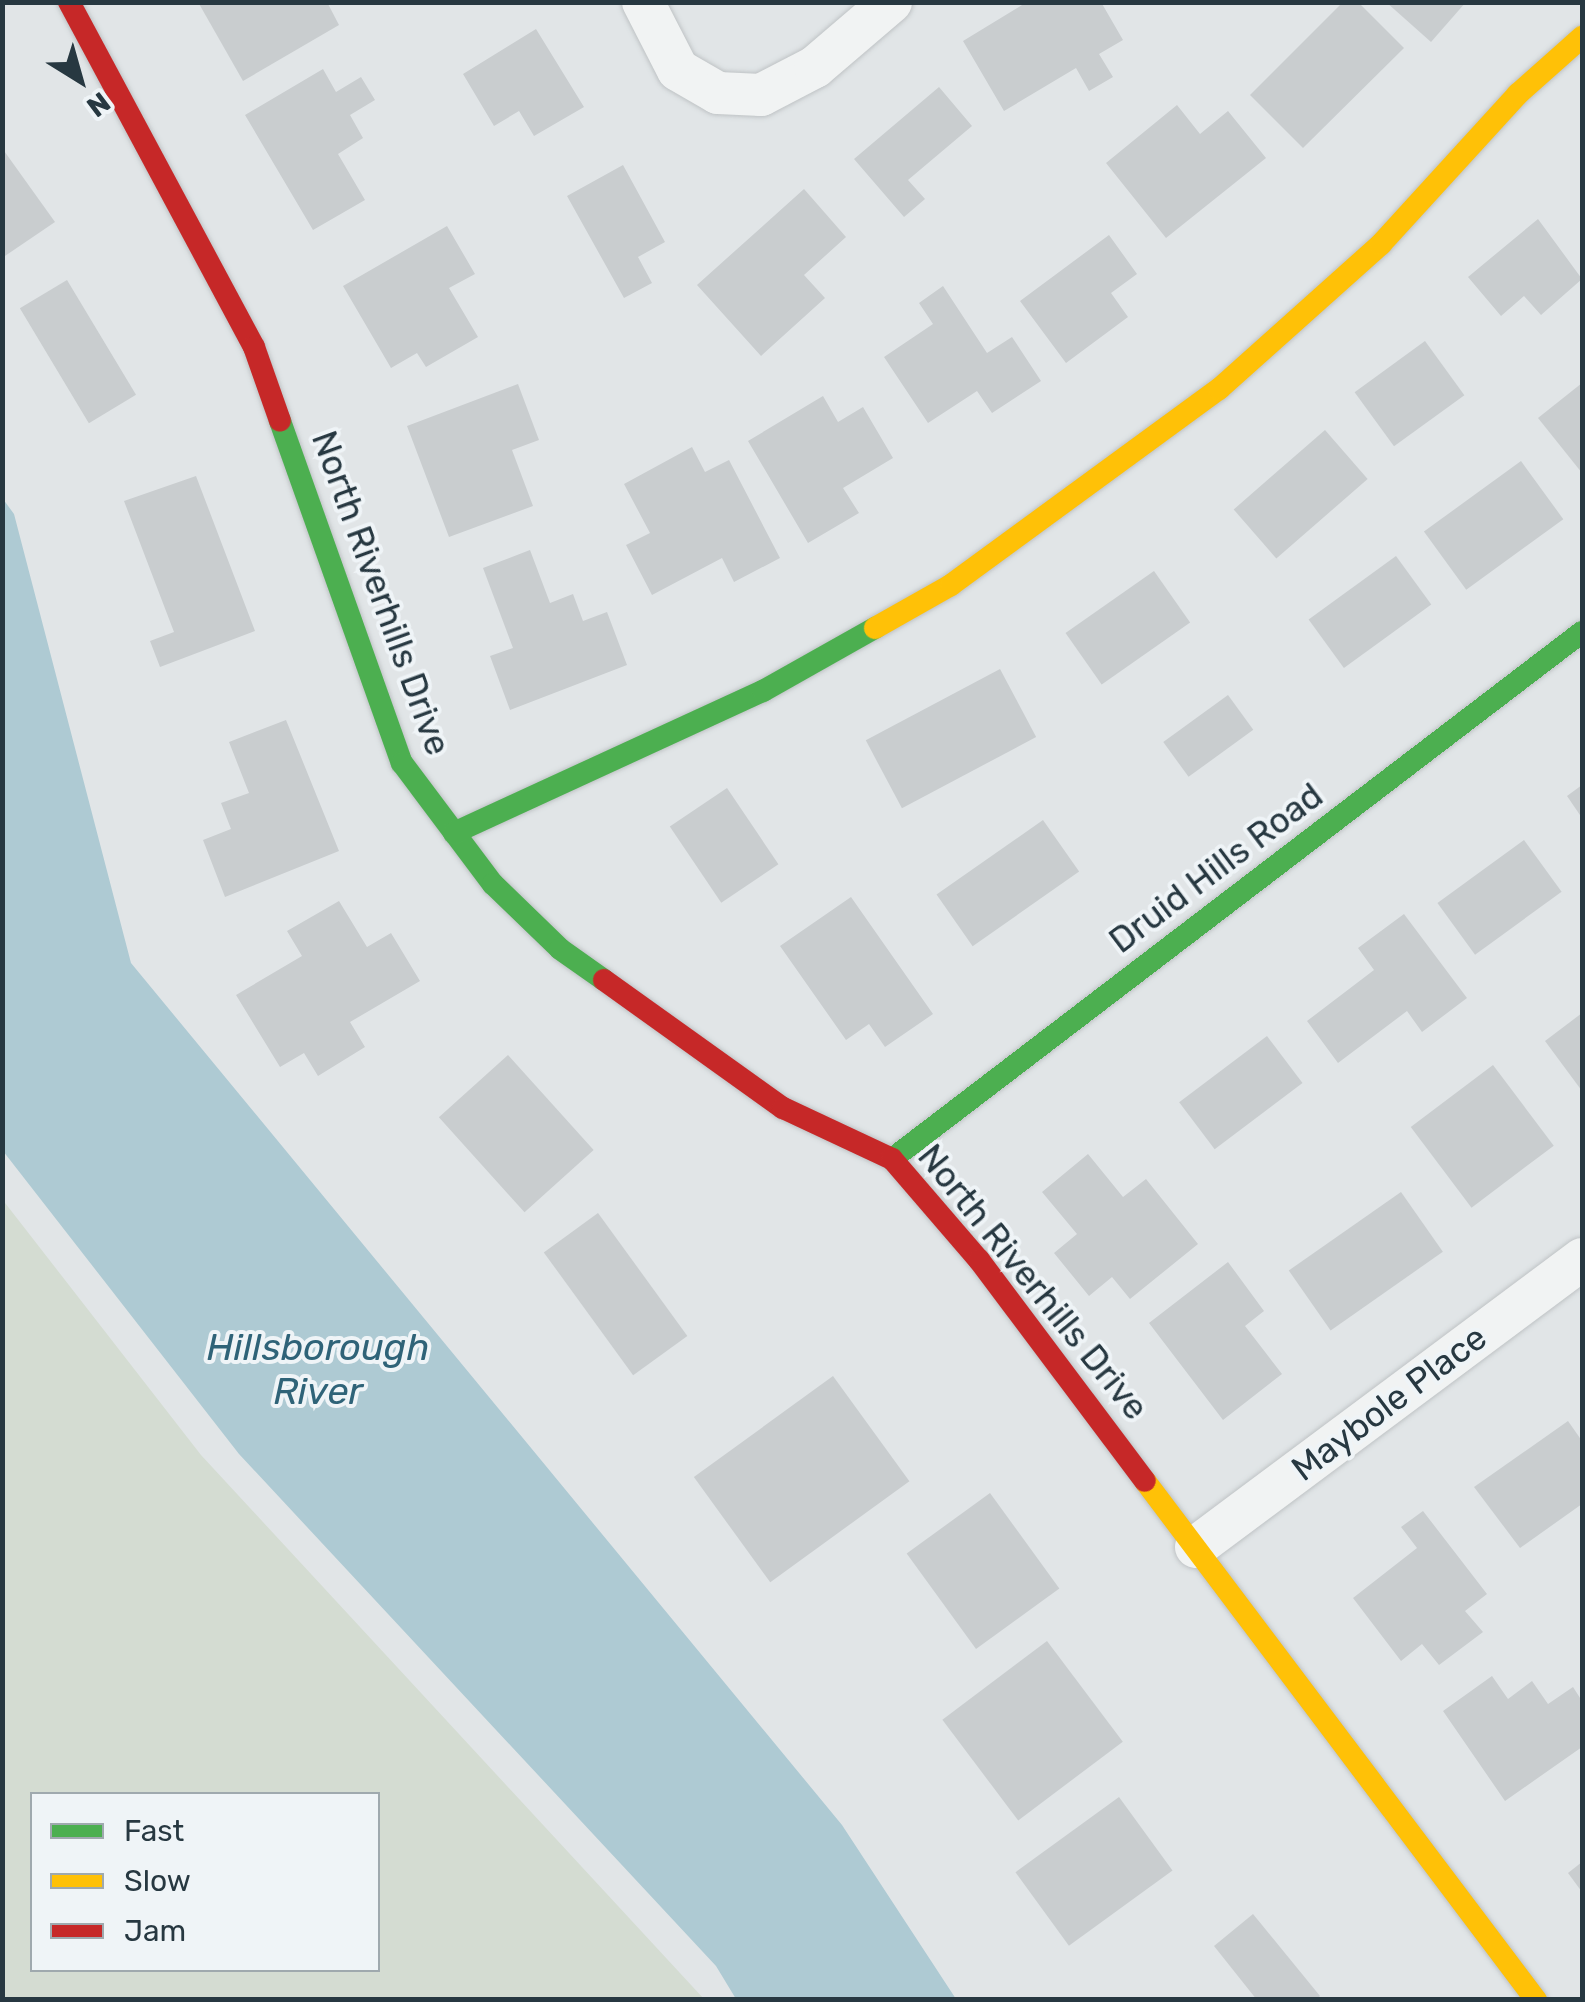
<!DOCTYPE html>
<html>
<head>
<meta charset="utf-8">
<style>
  body { margin:0 }
  #map { position:relative; width:1585px; height:2002px; overflow:hidden; background:#e1e5e7; font-family:Rubik,sans-serif }
  div>[style] { position:absolute }
  .green>* { inset:0; background:#d4dcd2 }
  .water>* { inset:0; background:#aecad3 }
  .building>* { inset:0; background:#c9cdcf; transform-origin:0 0 }
  .roads { filter:drop-shadow(0 0 2px #bfc3c5) drop-shadow(0 0 2px #bfc3c5) }
  .street>* { height:42px; margin:-21px; padding:0 21px; transform-origin:21px; border-radius:21px; background:#f1f3f3 }
  .fast>* { height:22px; margin:-11px; padding:0 11px; transform-origin:11px; border-radius:11px; background:#4caf50 }
  .slow>* { height:22px; margin:-11px; padding:0 11px; transform-origin:11px; border-radius:11px; background:#ffc107 }
  .jam>* { height:22px; margin:-11px; padding:0 11px; transform-origin:11px; border-radius:11px; background:#c62828 }
  span { translate:-50% -50%; white-space:nowrap; text-align:center; line-height:1.15; -webkit-text-stroke:8px #eff4f7; paint-order:stroke }
  .street-label { font-size:35px; color:#273841 }
  .water-label { font-size:38px; color:#2f6378; font-style:italic }
  .frame { position:absolute; inset:0; border:5px solid #273841; pointer-events:none }
  .legend { position:absolute; left:30px; top:1792px; width:350px; height:180px; box-sizing:border-box; background:#eff4f7; border:2px solid #9fa9ae; margin:0; padding:12px 18px; list-style:none; font-size:30px; color:#273841 }
  .legend li { display:flex; align-items:center; gap:20px; height:50px }
  .legend b { width:50px; border:2px solid #9fa9ae }
  .north { position:absolute; left:30px; top:30px; width:100px; height:100px; -webkit-text-stroke:8px #eff4f7; paint-order:stroke; rotate:143deg; font-size:28px; font-weight:700; line-height:40px; text-align:center; color:#273841 }
  .north::after { content:''; display:block; margin:auto; width:35px; height:45px; background:#273841; clip-path:polygon(50% 0,100% 100%,50% 72%,0 100%) }
</style>
</head>
<body>
<div id="map">
  <div class="green">
    <i style="clip-path:polygon(evenodd,2px 1199px,201px 1455px,704px 1999px,3px 1999px,2px 1199px,32px 1794px,378px 1794px,378px 1970px,32px 1970px,32px 1794px)"></i>
  </div>
  <div class="water">
    <i style="clip-path:polygon(3px 499px,14px 514px,131px 963px,842px 1825px,956px 1999px,736px 1999px,716px 1966px,239px 1454px,3px 1151px)"></i>
  </div>
  <div class="building">
    <i style="clip-path:polygon(198px 2px,327px 2px,339px 25px,243px 81px)"></i>
    <i style="clip-path:polygon(1027px 2px,1101px 2px,1123px 40px,1099px 54px,1113px 77px,1089px 91px,1076px 68px,1004px 111px,963px 41px)"></i>
    <i style="clip-path:polygon(1343px 2px,1358px 2px,1404px 48px,1303px 148px,1250px 95px)"></i>
    <i style="clip-path:polygon(1386px 2px,1466px 2px,1431px 42px)"></i>
    <i style="clip-path:polygon(536px 29px,584px 107px,534px 136px,519px 111px,494px 126px,463px 74px)"></i>
    <i style="clip-path:polygon(323px 69px,336px 92px,361px 77px,375px 100px,350px 115px,363px 138px,338px 154px,365px 200px,313px 230px,245px 115px)"></i>
    <i style="clip-path:polygon(939px 87px,972px 126px,908px 180px,925px 199px,904px 217px,854px 159px)"></i>
    <i style="clip-path:polygon(1177px 105px,1200px 134px,1228px 111px,1266px 158px,1166px 238px,1106px 163px)"></i>
    <i style="clip-path:polygon(2px 148px,55px 222px,2px 258px)"></i>
    <i style="clip-path:polygon(623px 165px,665px 242px,638px 257px,652px 283px,624px 298px,567px 196px)"></i>
    <i style="clip-path:polygon(804px 189px,846px 237px,804px 275px,825px 298px,761px 356px,697px 285px)"></i>
    <i style="clip-path:polygon(1538px 219px,1582px 279px,1541px 315px,1524px 296px,1501px 316px,1468px 277px)"></i>
    <i style="clip-path:polygon(447px 226px,475px 274px,449px 288px,478px 337px,426px 367px,417px 353px,391px 368px,343px 286px)"></i>
    <i style="clip-path:polygon(1109px 235px,1137px 274px,1111px 293px,1128px 317px,1066px 363px,1020px 301px)"></i>
    <i style="left:67px;top:280px;width:134px;height:55px;rotate:59deg"></i>
    <i style="clip-path:polygon(943px 286px,987px 353px,1012px 337px,1041px 381px,992px 413px,977px 391px,928px 423px,884px 357px,933px 324px,919px 303px)"></i>
    <i style="left:1425px;top:341px;width:67px;height:87px;rotate:54deg"></i>
    <i style="clip-path:polygon(1582px 383px,1582px 473px,1538px 418px)"></i>
    <i style="clip-path:polygon(518px 384px,539px 440px,512px 450px,533px 506px,449px 537px,407px 426px)"></i>
    <i style="clip-path:polygon(823px 396px,838px 422px,863px 407px,893px 458px,843px 488px,859px 513px,808px 543px,748px 441px)"></i>
    <i style="left:1325px;top:430px;width:65px;height:121px;rotate:49deg"></i>
    <i style="clip-path:polygon(692px 447px,705px 472px,729px 460px,780px 558px,734px 582px,722px 558px,652px 595px,626px 545px,650px 533px,624px 484px)"></i>
    <i style="left:1521px;top:461px;width:72px;height:120px;rotate:54deg"></i>
    <i style="clip-path:polygon(196px 476px,255px 631px,160px 667px,150px 641px,174px 632px,124px 501px)"></i>
    <i style="clip-path:polygon(530px 550px,550px 603px,573px 594px,583px 621px,607px 612px,627px 665px,510px 710px,490px 656px,513px 648px,483px 568px)"></i>
    <i style="left:1396px;top:556px;width:60px;height:108px;rotate:54deg"></i>
    <i style="left:1154px;top:571px;width:63px;height:108px;rotate:55deg"></i>
    <i style="left:1000px;top:669px;width:77px;height:152px;rotate:62deg"></i>
    <i style="left:1228px;top:695px;width:43px;height:80px;rotate:54deg"></i>
    <i style="clip-path:polygon(286px 720px,339px 851px,225px 897px,203px 840px,231px 829px,221px 803px,249px 793px,229px 742px)"></i>
    <i style="clip-path:polygon(1582px 785px,1582px 818px,1567px 796px)"></i>
    <i style="left:727px;top:788px;width:92px;height:69px;rotate:56deg"></i>
    <i style="left:1043px;top:820px;width:63px;height:130px;rotate:55deg"></i>
    <i style="left:1524px;top:840px;width:64px;height:107px;rotate:54deg"></i>
    <i style="clip-path:polygon(851px 897px,933px 1014px,885px 1047px,869px 1024px,846px 1040px,780px 946px)"></i>
    <i style="clip-path:polygon(339px 901px,367px 947px,391px 933px,420px 981px,350px 1022px,365px 1047px,318px 1076px,304px 1053px,280px 1067px,236px 995px,302px 956px,287px 931px)"></i>
    <i style="clip-path:polygon(1404px 914px,1467px 998px,1422px 1032px,1407px 1011px,1338px 1063px,1307px 1021px,1374px 970px,1358px 948px)"></i>
    <i style="clip-path:polygon(1582px 1013px,1582px 1091px,1545px 1041px)"></i>
    <i style="left:1267px;top:1036px;width:59px;height:110px;rotate:53deg"></i>
    <i style="left:508px;top:1055px;width:128px;height:93px;rotate:48deg"></i>
    <i style="left:1493px;top:1065px;width:101px;height:103px;rotate:53deg"></i>
    <i style="clip-path:polygon(1088px 1154px,1123px 1197px,1146px 1179px,1198px 1244px,1130px 1299px,1112px 1277px,1089px 1296px,1054px 1253px,1077px 1234px,1042px 1192px)"></i>
    <i style="left:1401px;top:1192px;width:73px;height:137px;rotate:55deg"></i>
    <i style="left:598px;top:1213px;width:152px;height:67px;rotate:54deg"></i>
    <i style="clip-path:polygon(1228px 1262px,1264px 1311px,1245px 1326px,1282px 1374px,1223px 1420px,1149px 1323px)"></i>
    <i style="left:833px;top:1376px;width:130px;height:172px;rotate:54deg"></i>
    <i style="clip-path:polygon(1568px 1421px,1582px 1441px,1582px 1504px,1520px 1548px,1474px 1487px)"></i>
    <i style="left:990px;top:1493px;width:118px;height:103px;rotate:54deg"></i>
    <i style="clip-path:polygon(1423px 1511px,1487px 1594px,1465px 1611px,1483px 1632px,1439px 1665px,1422px 1644px,1401px 1661px,1353px 1598px,1417px 1548px,1401px 1527px)"></i>
    <i style="left:1047px;top:1641px;width:126px;height:131px;rotate:53deg"></i>
    <i style="clip-path:polygon(1492px 1676px,1508px 1699px,1532px 1681px,1548px 1704px,1573px 1687px,1582px 1701px,1582px 1747px,1505px 1801px,1443px 1711px)"></i>
    <i style="left:1119px;top:1797px;width:91px;height:128px;rotate:54deg"></i>
    <i style="clip-path:polygon(1582px 1862px,1582px 1892px,1568px 1873px)"></i>
    <i style="clip-path:polygon(1253px 1914px,1320px 1996px,1316px 2000px,1257px 2000px,1214px 1946px)"></i>
  </div>
  <div class="roads">
    <div class="street">
      <i style="left:643px;top:2px;width:76px;rotate:62.8deg"></i>
      <i style="left:678px;top:70px;width:46px;rotate:29.9deg"></i>
      <i style="left:718px;top:93px;width:43px;rotate:2.7deg"></i>
      <i style="left:761px;top:95px;width:61px;rotate:-27.4deg"></i>
      <i style="left:815px;top:67px;width:100px;rotate:-40.5deg"></i>
      <i style="left:1196px;top:1547px;width:482px;rotate:-36.7deg"></i>
    </div>
    <div class="fast">
      <i style="left:280px;top:421px;width:363px;rotate:70.4deg"></i>
      <i style="left:402px;top:763px;width:151px;rotate:53.1deg"></i>
      <i style="left:493px;top:884px;width:93px;rotate:44.1deg"></i>
      <i style="left:560px;top:949px;width:54px;rotate:35.2deg"></i>
      <i style="left:454px;top:833px;width:340px;rotate:-24.7deg"></i>
      <i style="left:763px;top:691px;width:129px;rotate:-29.4deg"></i>
      <i style="left:892px;top:1159px;width:868px;rotate:-37.37deg"></i>
    </div>
    <div class="slow">
      <i style="left:875px;top:628px;width:87px;rotate:-29.5deg"></i>
      <i style="left:951px;top:585px;width:332px;rotate:-36.2deg"></i>
      <i style="left:1219px;top:389px;width:217px;rotate:-41.8deg"></i>
      <i style="left:1381px;top:244px;width:203px;rotate:-47.6deg"></i>
      <i style="left:1518px;top:94px;width:86px;rotate:-41.7deg"></i>
      <i style="left:1145px;top:1481px;width:650px;rotate:53.01deg"></i>
    </div>
    <div class="jam">
      <i style="left:69px;top:2px;width:391px;rotate:61.8deg"></i>
      <i style="left:254px;top:347px;width:78px;rotate:70.6deg"></i>
      <i style="left:604px;top:980px;width:220px;rotate:35.6deg"></i>
      <i style="left:783px;top:1108px;width:120px;rotate:25.1deg"></i>
      <i style="left:892px;top:1159px;width:133px;rotate:49.3deg"></i>
      <i style="left:979px;top:1260px;width:276px;rotate:53.1deg"></i>
    </div>
  </div>
  <div class="street-label">
    <span style="left:381px;top:593px;rotate:70deg">North Riverhills Drive</span>
    <span style="left:1216px;top:868px;rotate:-37deg">Druid Hills Road</span>
    <span style="left:1033px;top:1282px;rotate:51deg">North Riverhills Drive</span>
    <span style="left:1389px;top:1403px;rotate:-37deg">Maybole Place</span>
  </div>
  <div class="water-label">
    <span style="left:318px;top:1370px">Hillsborough<br>River</span>
  </div>
  <div class="frame"></div>
  <ul class="legend">
  <li><b style="height:12px;background:#4caf50"></b>Fast</li>
  <li><b style="height:12px;background:#ffc107"></b>Slow</li>
  <li><b style="height:12px;background:#c62828"></b>Jam</li>
  </ul>
  <div class="north">N</div>
</div>
</body>
</html>
